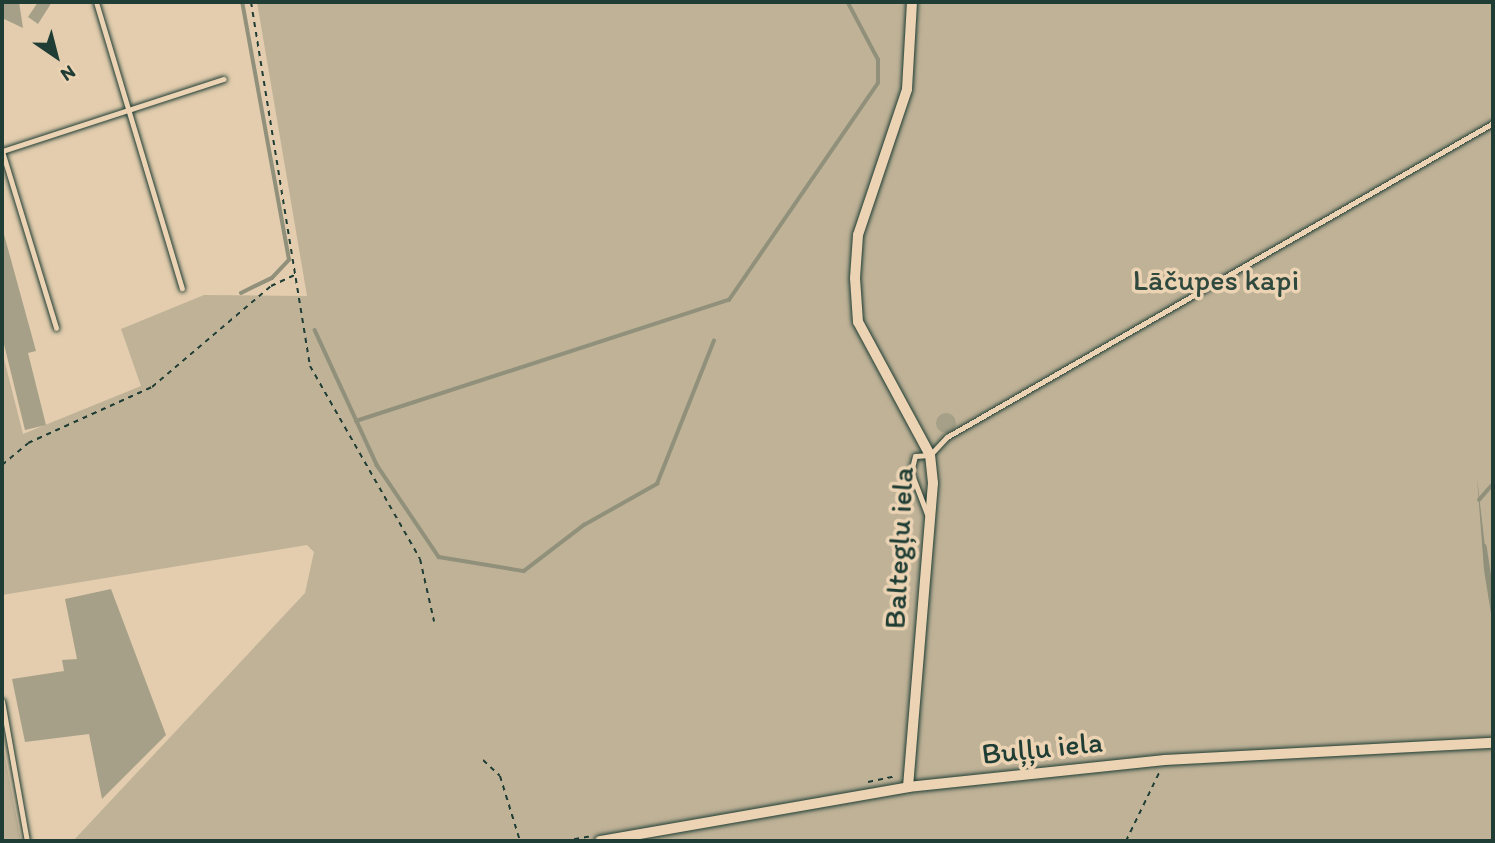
<!DOCTYPE html>
<html>
<head>
<meta charset="utf-8">
<style>
  body { margin:0 }
  #map { position:relative; width:1495px; height:843px; overflow:hidden; background:#e3cdae; font-family:Itim,sans-serif }
  div>[style] { position:absolute }
  .green>* { inset:0; background:#bfb297 }
  .water>* { inset:0; background:#90907b }
  .stream>* { height:3.5px; margin:-1.75px; padding:0 1.75px; transform-origin:1.75px; border-radius:1.75px; background:#90907b }
  .building>* { inset:0; background:#a6a089 }
  .round { border-radius:50% }
  .path>* { height:2px; margin-top:-1px; transform-origin:0; background:repeating-linear-gradient(90deg,#1f3d34 0 5px,transparent 0 10px) }
  .roads { filter:drop-shadow(0 0 2px #1f3d34) drop-shadow(0 0 2px #1f3d34) }
  .service>* { height:5px; margin:-2.5px; padding:0 2.5px; transform-origin:2.5px; border-radius:2.5px; background:#ebd3b3 }
  .minor>* { height:10px; margin:-5px; padding:0 5px; transform-origin:5px; border-radius:5px; background:#ebd3b3 }
  span { translate:-50% -50%; white-space:nowrap; text-align:center; line-height:1.15; -webkit-text-stroke:7px #ebd3b3; paint-order:stroke }
  .park-label { font-size:30px; color:#2f493e }
  .street-label { font-size:30px; color:#1f3d34 }
  .frame { position:absolute; inset:0; border:4px solid #1f3d34; pointer-events:none }
  .north { position:absolute; left:21px; top:21px; width:70px; height:70px; -webkit-text-stroke:5px #ebd3b3; paint-order:stroke; rotate:145deg; font-size:19px; font-weight:700; line-height:28px; text-align:center; color:#1f3d34 }
  .north::after { content:''; display:block; margin:auto; width:24px; height:32px; background:#1f3d34; clip-path:polygon(50% 0,100% 100%,50% 72%,0 100%) }
</style>
</head>
<body>
<div id="map">
  <div class="green">
    <i style="clip-path:polygon(257px 2px,1493px 2px,1493px 841px,73px 841px,305px 593px,314px 552px,307px 545px,2px 595px,2px 351px,23px 434px,141px 386px,121px 329px,204px 295px,307px 296px)"></i>
    <i style="clip-path:polygon(2px 741px,21px 841px,2px 841px)"></i>
  </div>
  <div class="water">
    <i style="clip-path:polygon(1477px 478px,1493px 615px,1493px 626px,1484px 570px)"></i>
  </div>
  <div class="stream">
    <i style="left:241px;top:293px;width:34px;rotate:-26deg"></i>
    <i style="left:272px;top:278px;width:25px;rotate:-47deg"></i>
    <i style="left:289px;top:260px;width:262px;rotate:-100.3deg"></i>
    <i style="left:315px;top:330px;width:149px;rotate:65.3deg"></i>
    <i style="left:377px;top:465px;width:111px;rotate:56deg"></i>
    <i style="left:439px;top:557px;width:86px;rotate:9.4deg"></i>
    <i style="left:524px;top:571px;width:76px;rotate:-37.5deg"></i>
    <i style="left:584px;top:525px;width:84px;rotate:-29.3deg"></i>
    <i style="left:657px;top:484px;width:154px;rotate:-68.3deg"></i>
    <i style="left:356px;top:421px;width:392px;rotate:-18deg"></i>
    <i style="left:729px;top:300px;width:263px;rotate:-55.5deg"></i>
    <i style="left:878px;top:83px;width:23px;rotate:-90deg"></i>
    <i style="left:878px;top:60px;width:64px;rotate:-117.8deg"></i>
    <i style="left:1479px;top:500px;width:21px;rotate:-49deg"></i>
    <i style="left:1485px;top:546px;width:53px;rotate:81.3deg"></i>
  </div>
  <div class="building">
    <i style="clip-path:polygon(2px 2px,19px 2px,23px 28px,2px 18px)"></i>
    <i style="clip-path:polygon(38px 2px,52px 2px,38px 24px,28px 17px)"></i>
    <i style="clip-path:polygon(2px 227px,36px 351px,28px 353px,46px 425px,25px 430px,2px 336px)"></i>
    <i class="round" style="left:936px;top:413px;width:20px;height:20px"></i>
    <i style="clip-path:polygon(111px 589px,166px 735px,102px 799px,89px 734px,25px 742px,12px 679px,64px 671px,62px 660px,77px 659px,65px 599px)"></i>
  </div>
  <div class="path">
    <i style="left:251px;top:2px;width:369px;rotate:80.8deg"></i>
    <i style="left:310px;top:366px;width:222px;rotate:60.3deg"></i>
    <i style="left:420px;top:559px;width:64px;rotate:77.3deg"></i>
    <i style="left:2px;top:465px;width:34px;rotate:-40deg"></i>
    <i style="left:28px;top:443px;width:136px;rotate:-24.3deg"></i>
    <i style="left:152px;top:387px;width:156px;rotate:-40.3deg"></i>
    <i style="left:271px;top:286px;width:29px;rotate:-25deg"></i>
    <i style="left:483px;top:760px;width:23px;rotate:43deg"></i>
    <i style="left:500px;top:776px;width:68px;rotate:72.9deg"></i>
    <i style="left:868px;top:782px;width:29px;rotate:-12deg"></i>
    <i style="left:564px;top:841px;width:27px;rotate:-10deg"></i>
    <i style="left:1126px;top:841px;width:76px;rotate:-64.1deg"></i>
  </div>
  <div class="roads">
    <div class="service">
      <i style="left:96px;top:2px;width:299px;rotate:73.3deg"></i>
      <i style="left:2px;top:151px;width:233px;rotate:-18deg"></i>
      <i style="left:2px;top:151px;width:185px;rotate:73deg"></i>
      <i style="left:927px;top:514px;width:45px;rotate:-110.9deg"></i>
      <i style="left:911px;top:472px;width:16px;rotate:-76deg"></i>
      <i style="left:915px;top:456px;width:15px;rotate:-4deg"></i>
      <i style="left:930px;top:455px;width:25px;rotate:-47deg"></i>
      <i style="left:947px;top:437px;width:630px;rotate:-29.9deg"></i>
      <i style="left:2px;top:701px;width:142px;rotate:79.9deg"></i>
    </div>
    <div class="minor">
      <i style="left:908px;top:787px;width:305px;rotate:-85.3deg"></i>
      <i style="left:933px;top:483px;width:28px;rotate:-96deg"></i>
      <i style="left:930px;top:455px;width:151px;rotate:-118.4deg"></i>
      <i style="left:858px;top:322px;width:44px;rotate:-93.9deg"></i>
      <i style="left:855px;top:278px;width:43px;rotate:-86deg"></i>
      <i style="left:858px;top:235px;width:154px;rotate:-71.4deg"></i>
      <i style="left:907px;top:89px;width:87px;rotate:-86.7deg"></i>
      <i style="left:600px;top:841px;width:313px;rotate:-9.9deg"></i>
      <i style="left:908px;top:787px;width:258px;rotate:-6deg"></i>
      <i style="left:1165px;top:760px;width:328px;rotate:-3deg"></i>
    </div>
  </div>
  <div class="park-label">
    <span style="left:1216px;top:280px">Lāčupes kapi</span>
  </div>
  <div class="street-label">
    <span style="left:899px;top:548px;rotate:-87deg">Baltegļu iela</span>
    <span style="left:1042px;top:748px;rotate:-6deg">Buļļu iela</span>
  </div>
  <div class="frame"></div>
  <div class="north">N</div>
</div>
</body>
</html>
